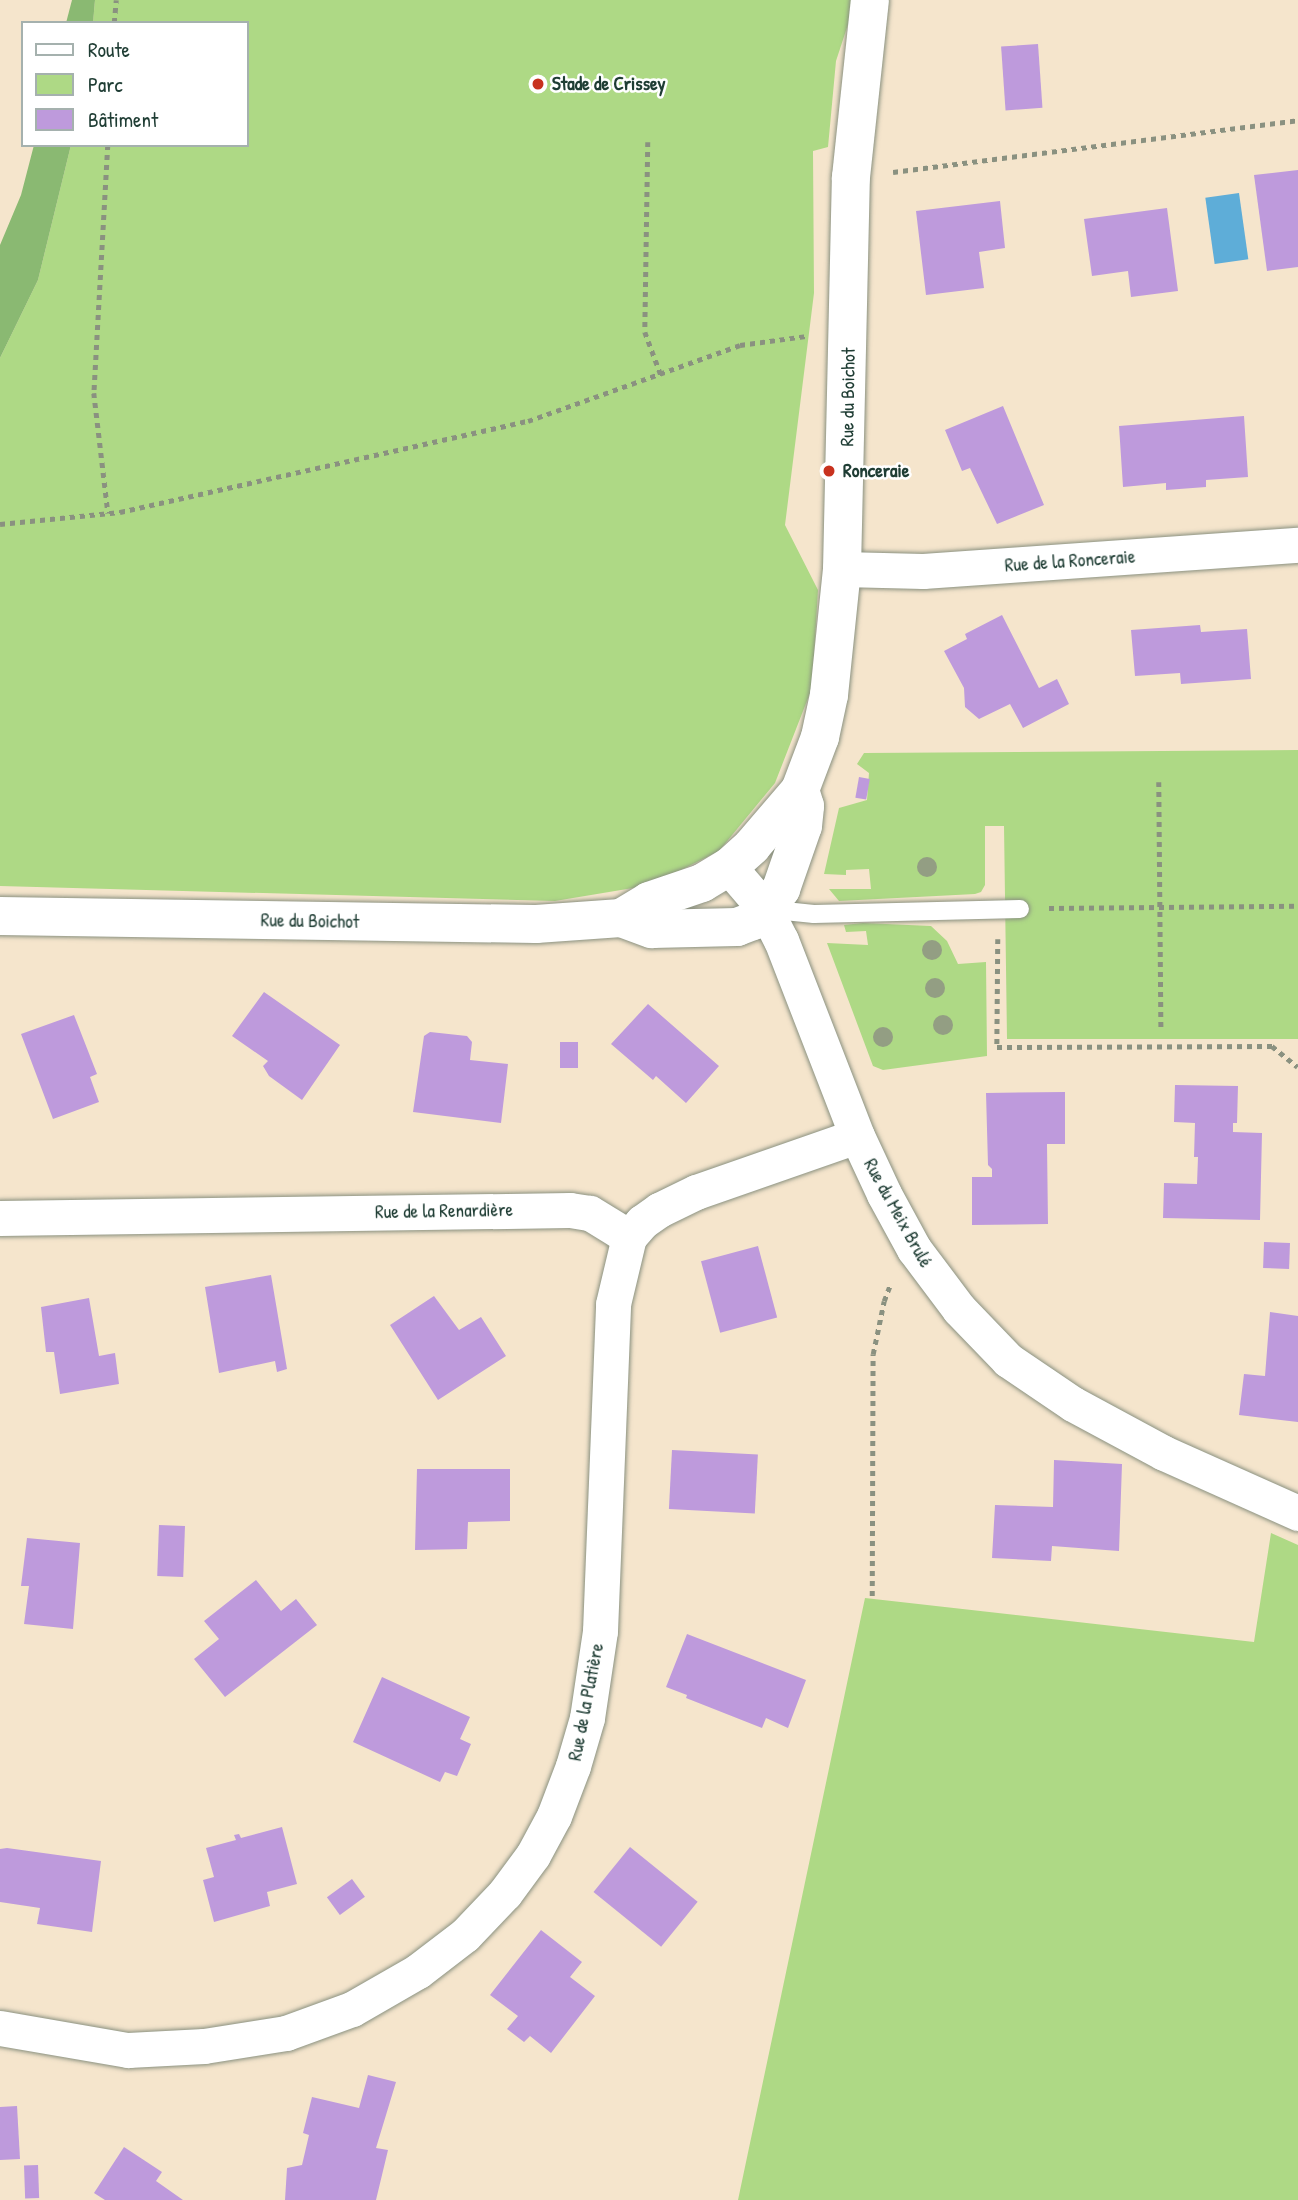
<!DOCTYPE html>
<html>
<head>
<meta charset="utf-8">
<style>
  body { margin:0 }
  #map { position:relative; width:1298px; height:2200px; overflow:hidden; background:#f5e5cc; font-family:"Patrick Hand",sans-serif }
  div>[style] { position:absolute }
  .green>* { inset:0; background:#aed985 }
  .forest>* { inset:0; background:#8ab972 }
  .water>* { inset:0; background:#5eadd8; transform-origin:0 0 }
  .building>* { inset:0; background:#be9adc; transform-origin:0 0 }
  .path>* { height:4.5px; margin-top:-2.25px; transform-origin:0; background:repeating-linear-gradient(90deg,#8a9180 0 5px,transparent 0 10px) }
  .roads { filter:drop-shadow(0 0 2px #8a9180) drop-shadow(0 0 2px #8a9180) }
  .service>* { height:18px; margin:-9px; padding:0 9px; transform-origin:9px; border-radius:9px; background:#fff }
  .minor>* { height:35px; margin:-17.5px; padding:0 17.5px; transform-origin:17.5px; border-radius:17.5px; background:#fff }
  .tertiary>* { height:38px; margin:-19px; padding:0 19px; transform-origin:19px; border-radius:19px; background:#fff }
  .trees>* { width:20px; height:20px; margin:-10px; border-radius:50%; background:#939e83 }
  .dots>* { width:19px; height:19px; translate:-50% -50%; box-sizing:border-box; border:4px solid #fff; border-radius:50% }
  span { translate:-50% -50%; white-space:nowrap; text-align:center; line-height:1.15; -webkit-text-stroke:5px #fff; paint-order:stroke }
  .poi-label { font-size:19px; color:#1f3d34; font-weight:700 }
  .left { translate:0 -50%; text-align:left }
  .street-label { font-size:19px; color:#1f3d34 }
  .legend { position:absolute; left:21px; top:21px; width:228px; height:126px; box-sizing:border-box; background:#fff; border:2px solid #a5b1ae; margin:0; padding:9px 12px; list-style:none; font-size:21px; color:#1f3d34 }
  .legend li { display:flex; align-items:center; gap:14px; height:35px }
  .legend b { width:35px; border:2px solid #a5b1ae }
</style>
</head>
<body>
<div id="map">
  <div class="green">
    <i style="clip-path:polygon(95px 0,856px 0,836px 61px,828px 147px,813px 151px,814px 293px,785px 525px,818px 590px,812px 688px,775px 783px,719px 851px,651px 885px,555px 901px,0 886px,0 358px,38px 280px,71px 145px,247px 145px,247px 23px,93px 23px)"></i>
    <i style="clip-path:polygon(1298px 750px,1298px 1039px,1007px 1039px,1004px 826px,985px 826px,985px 885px,981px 892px,975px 894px,839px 901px,829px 889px,871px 889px,869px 869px,846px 870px,846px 875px,824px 874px,839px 808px,867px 800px,869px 773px,857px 764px,864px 753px)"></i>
    <i style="clip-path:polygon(863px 923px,931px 926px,947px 941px,958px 964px,986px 962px,987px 1056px,883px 1070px,873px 1066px,827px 943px,868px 945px,866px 931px,846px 932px,844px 925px)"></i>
    <i style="clip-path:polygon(1271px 1533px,1298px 1545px,1298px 2200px,738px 2200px,865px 1598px,1254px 1642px)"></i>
  </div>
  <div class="forest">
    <i style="clip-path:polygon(72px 0,95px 0,93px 23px,66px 23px)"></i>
    <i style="clip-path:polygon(34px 145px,71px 145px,38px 280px,0 358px,0 245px,21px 195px)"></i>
  </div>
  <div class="water">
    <i style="left:1239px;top:193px;width:67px;height:34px;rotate:82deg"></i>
  </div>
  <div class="building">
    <i style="left:1038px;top:44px;width:64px;height:37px;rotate:86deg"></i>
    <i style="clip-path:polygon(1298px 170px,1298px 267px,1267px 271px,1254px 175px)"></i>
    <i style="clip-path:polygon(1000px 201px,1005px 248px,979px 252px,984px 288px,926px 295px,916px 211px)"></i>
    <i style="clip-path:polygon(1167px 208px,1178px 291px,1131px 297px,1128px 271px,1092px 276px,1084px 219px)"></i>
    <i style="clip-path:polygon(1003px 406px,1044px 505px,997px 524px,970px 468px,962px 471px,945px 430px)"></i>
    <i style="clip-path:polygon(1244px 416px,1248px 477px,1206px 480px,1206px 487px,1166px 490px,1166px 483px,1123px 487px,1119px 426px)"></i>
    <i style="clip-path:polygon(1002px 615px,1039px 688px,1057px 679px,1069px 704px,1023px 728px,1010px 704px,979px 719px,965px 707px,964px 688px,944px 651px,967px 639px,965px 634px)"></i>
    <i style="clip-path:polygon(1200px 625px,1201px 632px,1247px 629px,1251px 679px,1181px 684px,1180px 673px,1135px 676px,1131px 630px)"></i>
    <i style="left:859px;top:777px;width:11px;height:21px;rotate:10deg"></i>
    <i style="clip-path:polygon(264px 992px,340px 1045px,302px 1100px,269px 1076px,263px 1066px,268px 1061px,232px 1036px)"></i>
    <i style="clip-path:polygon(648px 1004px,719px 1066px,686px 1103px,656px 1076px,653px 1080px,611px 1044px)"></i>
    <i style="clip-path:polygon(74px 1015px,97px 1074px,90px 1077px,99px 1102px,53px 1119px,21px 1034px)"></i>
    <i style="clip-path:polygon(430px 1032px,467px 1036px,472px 1042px,470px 1060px,508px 1064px,501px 1123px,413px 1112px,424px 1036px)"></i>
    <i style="left:560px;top:1042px;width:18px;height:26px"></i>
    <i style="clip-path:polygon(1175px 1085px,1238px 1086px,1237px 1123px,1233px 1123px,1233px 1132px,1262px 1133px,1260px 1220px,1163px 1218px,1164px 1183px,1197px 1184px,1198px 1157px,1194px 1157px,1195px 1123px,1174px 1122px)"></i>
    <i style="clip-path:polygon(1065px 1092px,1065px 1144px,1047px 1144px,1048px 1224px,972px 1225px,972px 1177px,992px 1177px,992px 1169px,988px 1165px,986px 1093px)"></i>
    <i style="left:1264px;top:1242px;width:26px;height:26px;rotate:2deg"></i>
    <i style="left:758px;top:1246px;width:74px;height:59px;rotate:75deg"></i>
    <i style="clip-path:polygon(271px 1275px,287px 1369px,277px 1372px,275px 1361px,219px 1373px,205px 1287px)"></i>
    <i style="clip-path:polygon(434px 1296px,459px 1330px,481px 1317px,506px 1356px,438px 1400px,390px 1325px)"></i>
    <i style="clip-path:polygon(89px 1298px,99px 1356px,115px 1353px,119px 1384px,60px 1394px,54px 1352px,46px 1352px,41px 1307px)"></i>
    <i style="clip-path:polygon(1270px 1312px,1298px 1316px,1298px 1422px,1239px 1415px,1244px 1374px,1265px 1376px)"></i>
    <i style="left:672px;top:1450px;width:86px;height:59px;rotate:3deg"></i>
    <i style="clip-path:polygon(1054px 1460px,1122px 1464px,1119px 1551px,1052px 1546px,1051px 1561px,992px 1558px,995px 1505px,1053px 1507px)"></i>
    <i style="clip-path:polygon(417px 1469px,510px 1469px,510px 1521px,468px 1522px,467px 1549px,415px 1550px)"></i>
    <i style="left:159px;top:1525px;width:26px;height:51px;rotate:2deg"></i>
    <i style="clip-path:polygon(27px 1538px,80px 1543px,73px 1629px,24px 1624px,29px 1586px,21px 1586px)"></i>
    <i style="clip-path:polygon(256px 1580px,281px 1611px,296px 1599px,317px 1625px,225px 1697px,194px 1659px,219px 1639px,204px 1621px)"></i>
    <i style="clip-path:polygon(687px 1634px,806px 1680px,788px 1728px,766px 1718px,762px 1728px,686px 1698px,687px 1695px,666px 1687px)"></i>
    <i style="clip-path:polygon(382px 1677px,470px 1717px,460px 1739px,471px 1744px,457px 1776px,445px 1772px,440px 1782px,353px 1742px)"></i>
    <i style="clip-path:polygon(282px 1827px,297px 1884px,267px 1892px,270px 1906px,214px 1922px,203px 1880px,214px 1877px,206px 1848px,236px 1840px,234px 1835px,239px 1834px,241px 1838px)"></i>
    <i style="left:630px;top:1847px;width:87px;height:58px;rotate:39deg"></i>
    <i style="clip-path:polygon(7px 1848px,101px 1861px,92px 1932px,37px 1924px,40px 1908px,0 1902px,0 1849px)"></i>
    <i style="left:352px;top:1879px;width:22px;height:31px;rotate:54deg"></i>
    <i style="clip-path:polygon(541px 1930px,582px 1962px,570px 1977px,595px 1996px,551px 2053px,530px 2036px,524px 2042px,507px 2029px,518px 2016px,490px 1995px)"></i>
    <i style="clip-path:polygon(368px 2075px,396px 2082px,376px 2148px,388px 2150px,376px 2200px,285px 2200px,287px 2168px,302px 2165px,309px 2135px,303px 2133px,312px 2097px,359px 2108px)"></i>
    <i style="clip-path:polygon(17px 2106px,20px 2159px,0 2160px,0 2107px)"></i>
    <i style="clip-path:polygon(124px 2147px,162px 2172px,156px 2181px,183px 2200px,105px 2200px,94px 2193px)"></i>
    <i style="left:38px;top:2165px;width:33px;height:14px;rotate:88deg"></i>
  </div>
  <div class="path">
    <i style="left:114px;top:23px;width:23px;rotate:-85deg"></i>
    <i style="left:648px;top:142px;width:190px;rotate:90.9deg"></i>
    <i style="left:645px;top:332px;width:46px;rotate:69.6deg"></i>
    <i style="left:108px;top:145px;width:248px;rotate:93.2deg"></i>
    <i style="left:94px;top:393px;width:121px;rotate:83.3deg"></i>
    <i style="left:893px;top:172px;width:408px;rotate:-7.3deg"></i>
    <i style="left:0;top:524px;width:121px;rotate:-5.7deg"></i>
    <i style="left:120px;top:512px;width:418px;rotate:-12.6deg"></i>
    <i style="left:528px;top:421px;width:225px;rotate:-19.7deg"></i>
    <i style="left:740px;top:345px;width:68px;rotate:-7.7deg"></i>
    <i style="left:1159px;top:782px;width:246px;rotate:89.5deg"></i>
    <i style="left:1049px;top:908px;width:249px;rotate:-0.5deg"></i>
    <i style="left:998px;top:939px;width:108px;rotate:90.5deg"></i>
    <i style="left:997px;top:1047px;width:275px;rotate:-0.2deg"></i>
    <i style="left:1272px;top:1046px;width:33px;rotate:39deg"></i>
    <i style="left:872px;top:1596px;width:242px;rotate:-89.8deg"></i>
    <i style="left:873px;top:1354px;width:54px;rotate:-78.3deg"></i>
    <i style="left:884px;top:1301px;width:17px;rotate:-69deg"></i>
  </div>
  <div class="roads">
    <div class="service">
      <i style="left:765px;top:909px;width:49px;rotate:5.8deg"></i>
      <i style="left:814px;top:914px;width:206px;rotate:-1.4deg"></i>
    </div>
    <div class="minor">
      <i style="left:842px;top:569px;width:81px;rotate:1.4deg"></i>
      <i style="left:923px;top:571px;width:376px;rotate:-4deg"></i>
      <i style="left:729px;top:867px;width:55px;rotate:49.4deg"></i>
      <i style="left:765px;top:909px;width:35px;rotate:63deg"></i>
      <i style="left:781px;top:940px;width:210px;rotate:68.8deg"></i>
      <i style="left:857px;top:1136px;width:64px;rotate:65deg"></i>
      <i style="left:884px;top:1194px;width:63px;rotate:61.4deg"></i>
      <i style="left:914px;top:1249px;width:75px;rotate:53.1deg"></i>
      <i style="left:959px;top:1309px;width:71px;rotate:46.1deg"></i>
      <i style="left:1008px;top:1360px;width:78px;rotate:34.1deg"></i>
      <i style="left:1073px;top:1404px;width:103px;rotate:28.3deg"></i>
      <i style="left:1164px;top:1453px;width:147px;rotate:24.1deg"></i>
      <i style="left:0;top:1218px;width:570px;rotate:-0.8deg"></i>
      <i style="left:570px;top:1210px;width:20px;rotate:9deg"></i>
      <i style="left:590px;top:1213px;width:46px;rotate:31.6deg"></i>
      <i style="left:0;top:2028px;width:130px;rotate:9.8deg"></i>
      <i style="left:128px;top:2050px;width:76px;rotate:-3deg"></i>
      <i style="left:204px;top:2046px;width:83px;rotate:-9deg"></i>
      <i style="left:286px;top:2033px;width:70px;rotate:-20deg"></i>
      <i style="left:352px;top:2009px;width:76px;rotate:-29.9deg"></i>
      <i style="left:418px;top:1971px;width:59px;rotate:-37.5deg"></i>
      <i style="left:465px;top:1935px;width:58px;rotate:-46.4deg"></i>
      <i style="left:505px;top:1893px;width:47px;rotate:-53.6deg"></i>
      <i style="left:533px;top:1855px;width:44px;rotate:-61.7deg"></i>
      <i style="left:554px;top:1816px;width:53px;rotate:-69.2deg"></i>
      <i style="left:573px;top:1766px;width:50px;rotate:-73.7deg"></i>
      <i style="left:587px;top:1718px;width:88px;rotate:-81.5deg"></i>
      <i style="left:600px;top:1631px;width:327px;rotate:-87.7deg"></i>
      <i style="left:613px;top:1304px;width:69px;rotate:-76.6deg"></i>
      <i style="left:629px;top:1237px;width:20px;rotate:-49deg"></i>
      <i style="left:642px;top:1222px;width:21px;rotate:-35deg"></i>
      <i style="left:659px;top:1210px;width:41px;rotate:-25.9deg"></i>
      <i style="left:696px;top:1192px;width:170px;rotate:-19.2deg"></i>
    </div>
    <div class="tertiary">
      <i style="left:0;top:916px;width:536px;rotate:0.86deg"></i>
      <i style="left:536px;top:924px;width:85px;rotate:-4deg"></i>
      <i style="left:621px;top:918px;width:33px;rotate:20deg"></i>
      <i style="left:652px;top:929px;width:85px;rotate:-1.3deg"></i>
      <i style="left:737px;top:927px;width:17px;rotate:-21deg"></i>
      <i style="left:753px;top:921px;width:43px;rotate:-48.8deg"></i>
      <i style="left:781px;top:889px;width:67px;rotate:-70.8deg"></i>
      <i style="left:803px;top:826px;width:20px;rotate:-84deg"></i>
      <i style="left:805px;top:806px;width:17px;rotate:-107deg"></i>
      <i style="left:621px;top:918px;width:33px;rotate:-31deg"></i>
      <i style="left:649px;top:901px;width:56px;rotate:-18.8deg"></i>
      <i style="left:702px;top:883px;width:31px;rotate:-31deg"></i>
      <i style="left:729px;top:867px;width:31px;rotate:-42deg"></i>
      <i style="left:752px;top:846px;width:74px;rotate:-49.4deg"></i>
      <i style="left:800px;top:790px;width:57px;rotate:-69.3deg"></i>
      <i style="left:820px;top:737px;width:43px;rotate:-77.9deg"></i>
      <i style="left:829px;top:695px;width:127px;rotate:-84.1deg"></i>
      <i style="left:842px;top:569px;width:392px;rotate:-88.7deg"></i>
      <i style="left:851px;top:177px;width:178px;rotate:-83.9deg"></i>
    </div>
  </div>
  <div class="trees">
    <i style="left:927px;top:867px"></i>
    <i style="left:932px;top:950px"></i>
    <i style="left:935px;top:988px"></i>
    <i style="left:943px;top:1025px"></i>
    <i style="left:883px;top:1037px"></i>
  </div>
  <div class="dots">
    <i style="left:538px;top:84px;background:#c8321e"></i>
    <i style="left:829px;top:471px;background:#c8321e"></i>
  </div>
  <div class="poi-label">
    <span class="left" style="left:552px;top:84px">Stade de Crissey</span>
    <span class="left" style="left:843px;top:471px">Ronceraie</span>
  </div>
  <div class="street-label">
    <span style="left:848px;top:397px;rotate:-89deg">Rue du Boichot</span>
    <span style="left:1070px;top:561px;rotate:-4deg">Rue de la Ronceraie</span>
    <span style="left:310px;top:921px;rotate:1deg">Rue du Boichot</span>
    <span style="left:444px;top:1211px;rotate:-1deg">Rue de la Renardière</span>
    <span style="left:898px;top:1213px;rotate:61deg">Rue du Meix Brulé</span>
    <span style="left:586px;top:1702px;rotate:-79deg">Rue de la Platière</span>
  </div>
  <ul class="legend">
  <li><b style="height:9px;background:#fff"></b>Route</li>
  <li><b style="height:19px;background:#aed985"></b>Parc</li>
  <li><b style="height:19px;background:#be9adc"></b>Bâtiment</li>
  </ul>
</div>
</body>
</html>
